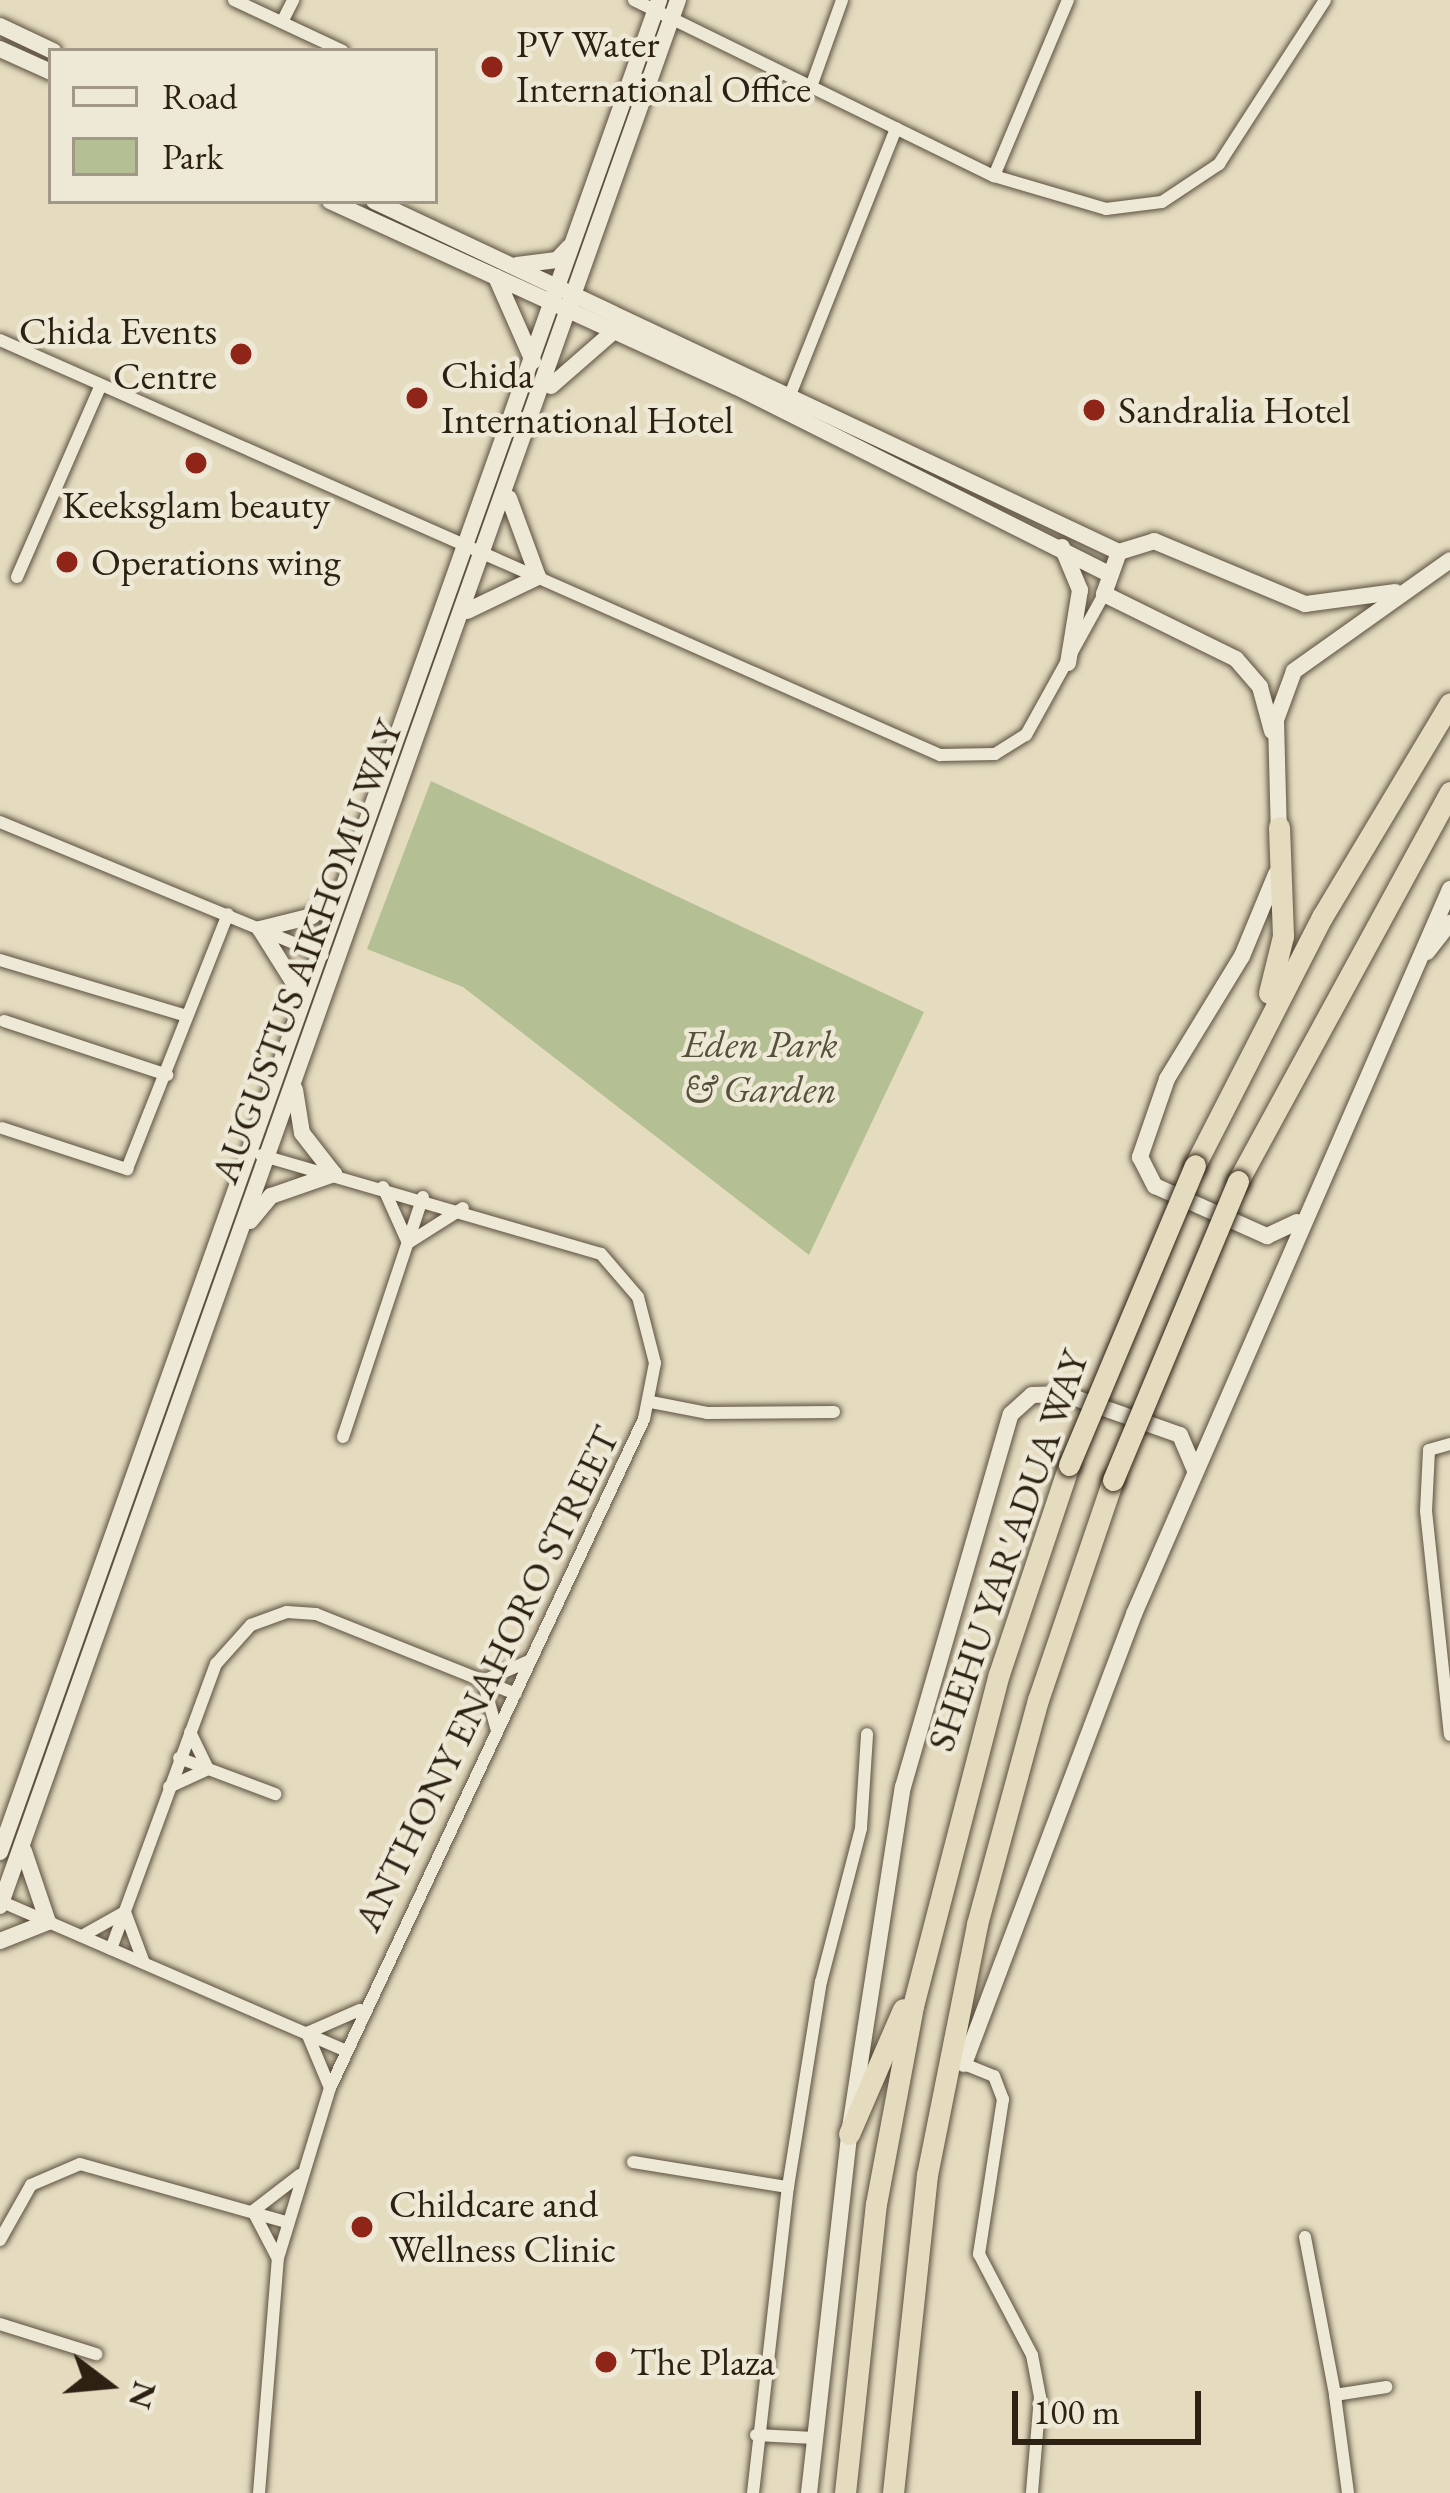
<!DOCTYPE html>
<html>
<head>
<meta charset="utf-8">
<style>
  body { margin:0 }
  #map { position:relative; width:1450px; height:2493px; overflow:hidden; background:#e5dcc0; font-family:"EB Garamond",serif }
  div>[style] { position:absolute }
  .green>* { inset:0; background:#b4c093 }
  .roads { filter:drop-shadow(0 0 3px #5b503e) drop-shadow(0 0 3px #5b503e) }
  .street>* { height:12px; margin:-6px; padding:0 6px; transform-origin:6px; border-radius:6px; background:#eee8d6 }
  .secondary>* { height:16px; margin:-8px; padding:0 8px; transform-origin:8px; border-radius:8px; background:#eee8d6 }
  .highway>* { height:21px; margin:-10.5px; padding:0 10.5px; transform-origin:10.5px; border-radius:10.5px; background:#e5dcc0 }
  .bridges { filter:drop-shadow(0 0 3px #2d2113) drop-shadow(0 0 3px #2d2113) }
  .highway-bridge>* { height:21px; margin:-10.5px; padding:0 10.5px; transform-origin:10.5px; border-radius:10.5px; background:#e5dcc0 }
  .dots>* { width:33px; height:33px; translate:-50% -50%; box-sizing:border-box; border:6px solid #eee8d6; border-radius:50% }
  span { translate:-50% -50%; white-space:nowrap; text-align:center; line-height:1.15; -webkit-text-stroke:9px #eee8d6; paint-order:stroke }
  .poi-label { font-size:39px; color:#2d2113 }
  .left { translate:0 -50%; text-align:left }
  .right { translate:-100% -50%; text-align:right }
  .street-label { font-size:39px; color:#2d2113 }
  .park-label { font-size:39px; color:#565139; font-style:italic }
  .legend { position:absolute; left:48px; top:48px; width:390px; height:156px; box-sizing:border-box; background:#eee8d6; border:3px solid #a19888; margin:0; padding:15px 21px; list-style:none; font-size:36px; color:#2d2113 }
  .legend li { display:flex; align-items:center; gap:24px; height:60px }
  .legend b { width:60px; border:3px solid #a19888 }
  .north { position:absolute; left:48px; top:2325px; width:120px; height:120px; -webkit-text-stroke:9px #eee8d6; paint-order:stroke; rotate:106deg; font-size:33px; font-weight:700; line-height:48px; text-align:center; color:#2d2113 }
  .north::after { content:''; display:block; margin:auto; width:42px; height:54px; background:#2d2113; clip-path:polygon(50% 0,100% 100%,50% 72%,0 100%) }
  .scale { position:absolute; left:1012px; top:2391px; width:189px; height:54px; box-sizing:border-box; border:6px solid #2d2113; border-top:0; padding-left:15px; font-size:36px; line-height:42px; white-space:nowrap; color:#2d2113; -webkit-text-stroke:9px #eee8d6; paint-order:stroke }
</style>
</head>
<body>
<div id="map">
  <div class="green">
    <i style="clip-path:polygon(431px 781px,924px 1012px,809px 1255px,463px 987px,367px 949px)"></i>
  </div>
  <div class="roads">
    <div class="street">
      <i style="left:234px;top:0;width:120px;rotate:25.1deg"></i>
      <i style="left:634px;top:0;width:401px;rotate:26.1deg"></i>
      <i style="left:994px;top:176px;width:117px;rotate:16.4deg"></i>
      <i style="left:1106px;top:209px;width:56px;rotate:-7.1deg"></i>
      <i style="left:1162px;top:202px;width:69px;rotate:-33.7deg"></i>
      <i style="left:1219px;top:164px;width:195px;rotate:-57.1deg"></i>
      <i style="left:282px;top:22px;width:25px;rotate:-63deg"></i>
      <i style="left:812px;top:84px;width:89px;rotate:-70.3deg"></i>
      <i style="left:994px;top:176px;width:191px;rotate:-67.2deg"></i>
      <i style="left:0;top:340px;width:1028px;rotate:23.82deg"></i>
      <i style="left:940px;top:755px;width:55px;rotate:-1deg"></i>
      <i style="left:995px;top:754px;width:36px;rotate:-32deg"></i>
      <i style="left:1026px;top:735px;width:161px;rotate:-61deg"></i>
      <i style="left:790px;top:395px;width:287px;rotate:-68.3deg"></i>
      <i style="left:17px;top:577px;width:207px;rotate:-66.4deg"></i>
      <i style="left:0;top:822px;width:349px;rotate:22.4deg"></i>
      <i style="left:0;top:960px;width:195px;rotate:16.7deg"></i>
      <i style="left:4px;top:1021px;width:172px;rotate:18.3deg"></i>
      <i style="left:2px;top:1128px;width:132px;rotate:18.2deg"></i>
      <i style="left:127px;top:1169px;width:274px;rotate:-68.4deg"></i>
      <i style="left:383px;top:1187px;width:61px;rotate:65.9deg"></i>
      <i style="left:408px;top:1243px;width:65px;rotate:-32.5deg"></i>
      <i style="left:651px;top:1402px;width:57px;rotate:11.1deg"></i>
      <i style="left:707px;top:1413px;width:127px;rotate:-0.5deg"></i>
      <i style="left:343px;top:1437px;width:253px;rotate:-71.6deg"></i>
      <i style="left:1450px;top:1444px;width:22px;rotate:164deg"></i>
      <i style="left:1429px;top:1450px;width:61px;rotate:92.8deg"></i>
      <i style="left:1426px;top:1511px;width:225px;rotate:83.9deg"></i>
      <i style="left:497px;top:1731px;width:52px;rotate:-105.6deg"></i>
      <i style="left:483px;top:1681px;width:52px;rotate:-23.6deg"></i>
      <i style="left:179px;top:1758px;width:103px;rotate:20.6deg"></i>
      <i style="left:169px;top:1787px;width:43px;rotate:-24.8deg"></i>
      <i style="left:208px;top:1769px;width:41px;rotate:-115.9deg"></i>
      <i style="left:0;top:1901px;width:375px;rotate:23.4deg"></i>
      <i style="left:82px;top:1936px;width:49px;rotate:-29.2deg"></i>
      <i style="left:125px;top:1912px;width:54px;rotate:69.6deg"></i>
      <i style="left:111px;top:1949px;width:304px;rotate:-69.8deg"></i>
      <i style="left:216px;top:1664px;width:52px;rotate:-48.1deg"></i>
      <i style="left:251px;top:1625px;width:38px;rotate:-20deg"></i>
      <i style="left:287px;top:1612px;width:29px;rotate:4deg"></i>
      <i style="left:316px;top:1614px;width:215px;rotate:21.8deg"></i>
      <i style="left:964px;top:2064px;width:32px;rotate:22deg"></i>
      <i style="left:994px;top:2076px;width:25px;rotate:69deg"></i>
      <i style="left:1003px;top:2099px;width:157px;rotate:98.8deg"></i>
      <i style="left:979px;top:2254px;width:114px;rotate:62.3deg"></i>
      <i style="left:1032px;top:2355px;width:43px;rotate:79.2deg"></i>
      <i style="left:1040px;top:2397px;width:96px;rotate:94.8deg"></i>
      <i style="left:330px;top:2088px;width:60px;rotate:-112.7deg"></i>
      <i style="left:307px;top:2033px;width:58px;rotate:-23.5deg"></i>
      <i style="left:633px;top:2162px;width:157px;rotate:9.2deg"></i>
      <i style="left:1305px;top:2237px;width:161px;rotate:79.2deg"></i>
      <i style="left:0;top:2240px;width:63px;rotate:-60.6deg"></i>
      <i style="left:31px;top:2185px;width:53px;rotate:-23.2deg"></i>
      <i style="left:80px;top:2164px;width:215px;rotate:15.7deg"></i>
      <i style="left:277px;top:2257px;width:52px;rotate:-117.6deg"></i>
      <i style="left:253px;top:2211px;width:59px;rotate:-37.5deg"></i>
      <i style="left:0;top:2324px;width:101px;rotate:17.4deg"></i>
      <i style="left:756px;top:2435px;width:58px;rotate:3deg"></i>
      <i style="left:259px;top:2493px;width:236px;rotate:-85.4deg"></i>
      <i style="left:278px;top:2258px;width:178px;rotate:-73deg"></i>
      <i style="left:330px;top:2088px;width:739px;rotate:-64.86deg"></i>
      <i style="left:644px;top:1419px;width:57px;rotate:-78.9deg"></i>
      <i style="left:655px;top:1363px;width:68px;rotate:-104.4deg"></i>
      <i style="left:638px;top:1297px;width:57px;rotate:-130.7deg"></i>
      <i style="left:601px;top:1254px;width:354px;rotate:-163.8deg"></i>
      <i style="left:753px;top:2493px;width:308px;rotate:-83.5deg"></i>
      <i style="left:788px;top:2187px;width:208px;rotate:-80.9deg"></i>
      <i style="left:821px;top:1982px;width:159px;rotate:-75.4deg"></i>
      <i style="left:861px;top:1828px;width:94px;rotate:-86.3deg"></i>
      <i style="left:1348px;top:2493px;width:99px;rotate:-97.6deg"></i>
      <i style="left:1335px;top:2395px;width:52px;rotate:-8.9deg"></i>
    </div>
    <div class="secondary">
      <i style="left:0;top:26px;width:59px;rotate:25.3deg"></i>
      <i style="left:0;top:49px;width:56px;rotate:24.3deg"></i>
      <i style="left:330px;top:201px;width:445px;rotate:24.6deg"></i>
      <i style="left:735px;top:386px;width:419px;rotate:26.7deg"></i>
      <i style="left:374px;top:201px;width:824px;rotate:25.23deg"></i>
      <i style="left:517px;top:265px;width:40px;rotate:-7.1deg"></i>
      <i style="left:557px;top:260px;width:18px;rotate:-47deg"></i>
      <i style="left:496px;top:277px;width:92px;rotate:66.2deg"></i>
      <i style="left:551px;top:386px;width:84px;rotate:-41.1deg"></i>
      <i style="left:1062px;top:547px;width:47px;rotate:67.3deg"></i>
      <i style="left:1080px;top:590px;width:74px;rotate:99.3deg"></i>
      <i style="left:1119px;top:552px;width:45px;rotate:109.7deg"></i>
      <i style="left:1104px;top:594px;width:147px;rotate:26.2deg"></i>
      <i style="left:1236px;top:659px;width:37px;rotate:49deg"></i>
      <i style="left:1260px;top:687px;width:46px;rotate:74.7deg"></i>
      <i style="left:1119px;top:552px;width:37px;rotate:-17deg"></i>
      <i style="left:1154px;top:541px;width:164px;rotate:22.6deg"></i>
      <i style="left:1305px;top:604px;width:91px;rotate:-7.6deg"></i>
      <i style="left:467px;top:611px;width:79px;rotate:-25.6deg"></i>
      <i style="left:538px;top:577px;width:84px;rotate:-110.2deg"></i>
      <i style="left:1279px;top:836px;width:116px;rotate:-91.5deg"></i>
      <i style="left:1276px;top:720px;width:52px;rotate:-69.8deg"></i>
      <i style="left:1294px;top:671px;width:191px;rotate:-35.4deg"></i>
      <i style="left:1276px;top:874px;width:89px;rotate:112.5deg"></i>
      <i style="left:1242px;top:956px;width:144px;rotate:121.4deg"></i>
      <i style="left:1167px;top:1079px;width:83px;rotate:109.1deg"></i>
      <i style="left:1140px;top:1157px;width:33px;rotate:63deg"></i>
      <i style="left:1155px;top:1186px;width:123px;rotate:24.1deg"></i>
      <i style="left:1267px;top:1236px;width:33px;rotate:-25deg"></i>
      <i style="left:260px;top:929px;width:64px;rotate:57.8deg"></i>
      <i style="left:294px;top:983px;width:30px;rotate:84deg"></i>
      <i style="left:260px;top:929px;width:54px;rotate:-14deg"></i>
      <i style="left:312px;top:916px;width:40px;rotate:-42deg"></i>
      <i style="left:1427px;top:952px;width:37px;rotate:-52deg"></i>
      <i style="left:250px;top:1221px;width:33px;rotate:-50deg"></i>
      <i style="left:271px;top:1196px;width:67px;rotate:-19.2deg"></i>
      <i style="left:334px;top:1174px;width:52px;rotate:-128deg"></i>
      <i style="left:302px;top:1133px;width:44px;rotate:-99.2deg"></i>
      <i style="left:0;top:1852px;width:1966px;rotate:-70.41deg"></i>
      <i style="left:0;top:1906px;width:2023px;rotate:-70.42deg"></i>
      <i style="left:0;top:1941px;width:52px;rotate:-21.6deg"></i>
      <i style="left:48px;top:1922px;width:75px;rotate:-108.7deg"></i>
      <i style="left:964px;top:2064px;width:481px;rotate:-69.3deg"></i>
      <i style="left:1134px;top:1614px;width:791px;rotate:-66.45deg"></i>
      <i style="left:809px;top:2493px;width:361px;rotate:-83.6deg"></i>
      <i style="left:849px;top:2134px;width:351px;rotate:-81.2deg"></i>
      <i style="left:903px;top:1787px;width:388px;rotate:-73.9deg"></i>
      <i style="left:1011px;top:1414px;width:28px;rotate:-42deg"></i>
      <i style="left:1032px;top:1395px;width:32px;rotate:-2deg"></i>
      <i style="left:1064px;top:1394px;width:123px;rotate:19.5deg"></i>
      <i style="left:1180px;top:1435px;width:39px;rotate:67deg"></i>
    </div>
    <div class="highway">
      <i style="left:1269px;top:993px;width:59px;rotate:-76.2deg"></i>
      <i style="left:1283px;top:936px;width:109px;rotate:-92.1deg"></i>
      <i style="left:1195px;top:1165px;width:279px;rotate:-62.9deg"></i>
      <i style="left:1322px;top:917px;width:249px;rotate:-59.1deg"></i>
      <i style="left:1238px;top:1181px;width:443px;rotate:-61.4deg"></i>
      <i style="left:849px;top:2134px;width:136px;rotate:-66.6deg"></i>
      <i style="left:845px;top:2493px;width:291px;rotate:-83.9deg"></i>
      <i style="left:876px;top:2204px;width:201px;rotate:-79.4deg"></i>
      <i style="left:913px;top:2006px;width:343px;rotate:-75.5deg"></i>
      <i style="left:999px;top:1674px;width:220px;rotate:-71.5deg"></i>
      <i style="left:893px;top:2493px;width:320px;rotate:-83.9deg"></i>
      <i style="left:927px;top:2175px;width:256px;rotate:-78.7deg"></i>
      <i style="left:977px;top:1924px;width:232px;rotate:-74.8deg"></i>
      <i style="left:1038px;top:1700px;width:232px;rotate:-71.2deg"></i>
    </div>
  </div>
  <div class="bridges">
    <div class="highway-bridge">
      <i style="left:1069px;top:1465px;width:325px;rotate:-67.2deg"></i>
      <i style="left:1113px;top:1480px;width:324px;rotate:-67.3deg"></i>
    </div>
  </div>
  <div class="dots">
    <i style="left:492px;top:67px;background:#8f2418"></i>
    <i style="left:241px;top:354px;background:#8f2418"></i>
    <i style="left:417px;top:398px;background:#8f2418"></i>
    <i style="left:1094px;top:410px;background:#8f2418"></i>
    <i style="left:196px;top:463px;background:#8f2418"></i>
    <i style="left:67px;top:562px;background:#8f2418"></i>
    <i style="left:362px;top:2227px;background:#8f2418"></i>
    <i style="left:606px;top:2362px;background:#8f2418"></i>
  </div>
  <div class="poi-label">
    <span class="left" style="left:516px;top:67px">PV Water<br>International Office</span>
    <span class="right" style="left:217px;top:354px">Chida Events<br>Centre</span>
    <span class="left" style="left:441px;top:398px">Chida<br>International Hotel</span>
    <span class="left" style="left:1118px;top:410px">Sandralia Hotel</span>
    <span style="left:196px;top:505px">Keeksglam beauty</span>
    <span class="left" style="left:91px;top:562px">Operations wing</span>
    <span class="left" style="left:389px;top:2227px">Childcare and<br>Wellness Clinic</span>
    <span class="left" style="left:630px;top:2362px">The Plaza</span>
  </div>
  <div class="street-label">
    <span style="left:307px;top:952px;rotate:-70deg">AUGUSTUS AIKHOMU WAY</span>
    <span style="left:1008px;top:1551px;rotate:-71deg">SHEHU YAR'ADUA WAY</span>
    <span style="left:487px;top:1679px;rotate:-64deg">ANTHONY ENAHORO STREET</span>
  </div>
  <div class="park-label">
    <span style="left:760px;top:1067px">Eden Park<br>&amp; Garden</span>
  </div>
  <ul class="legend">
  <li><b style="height:15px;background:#eee8d6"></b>Road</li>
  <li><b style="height:33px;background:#b4c093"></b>Park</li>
  </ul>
  <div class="north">N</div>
  <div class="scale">100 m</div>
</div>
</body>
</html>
